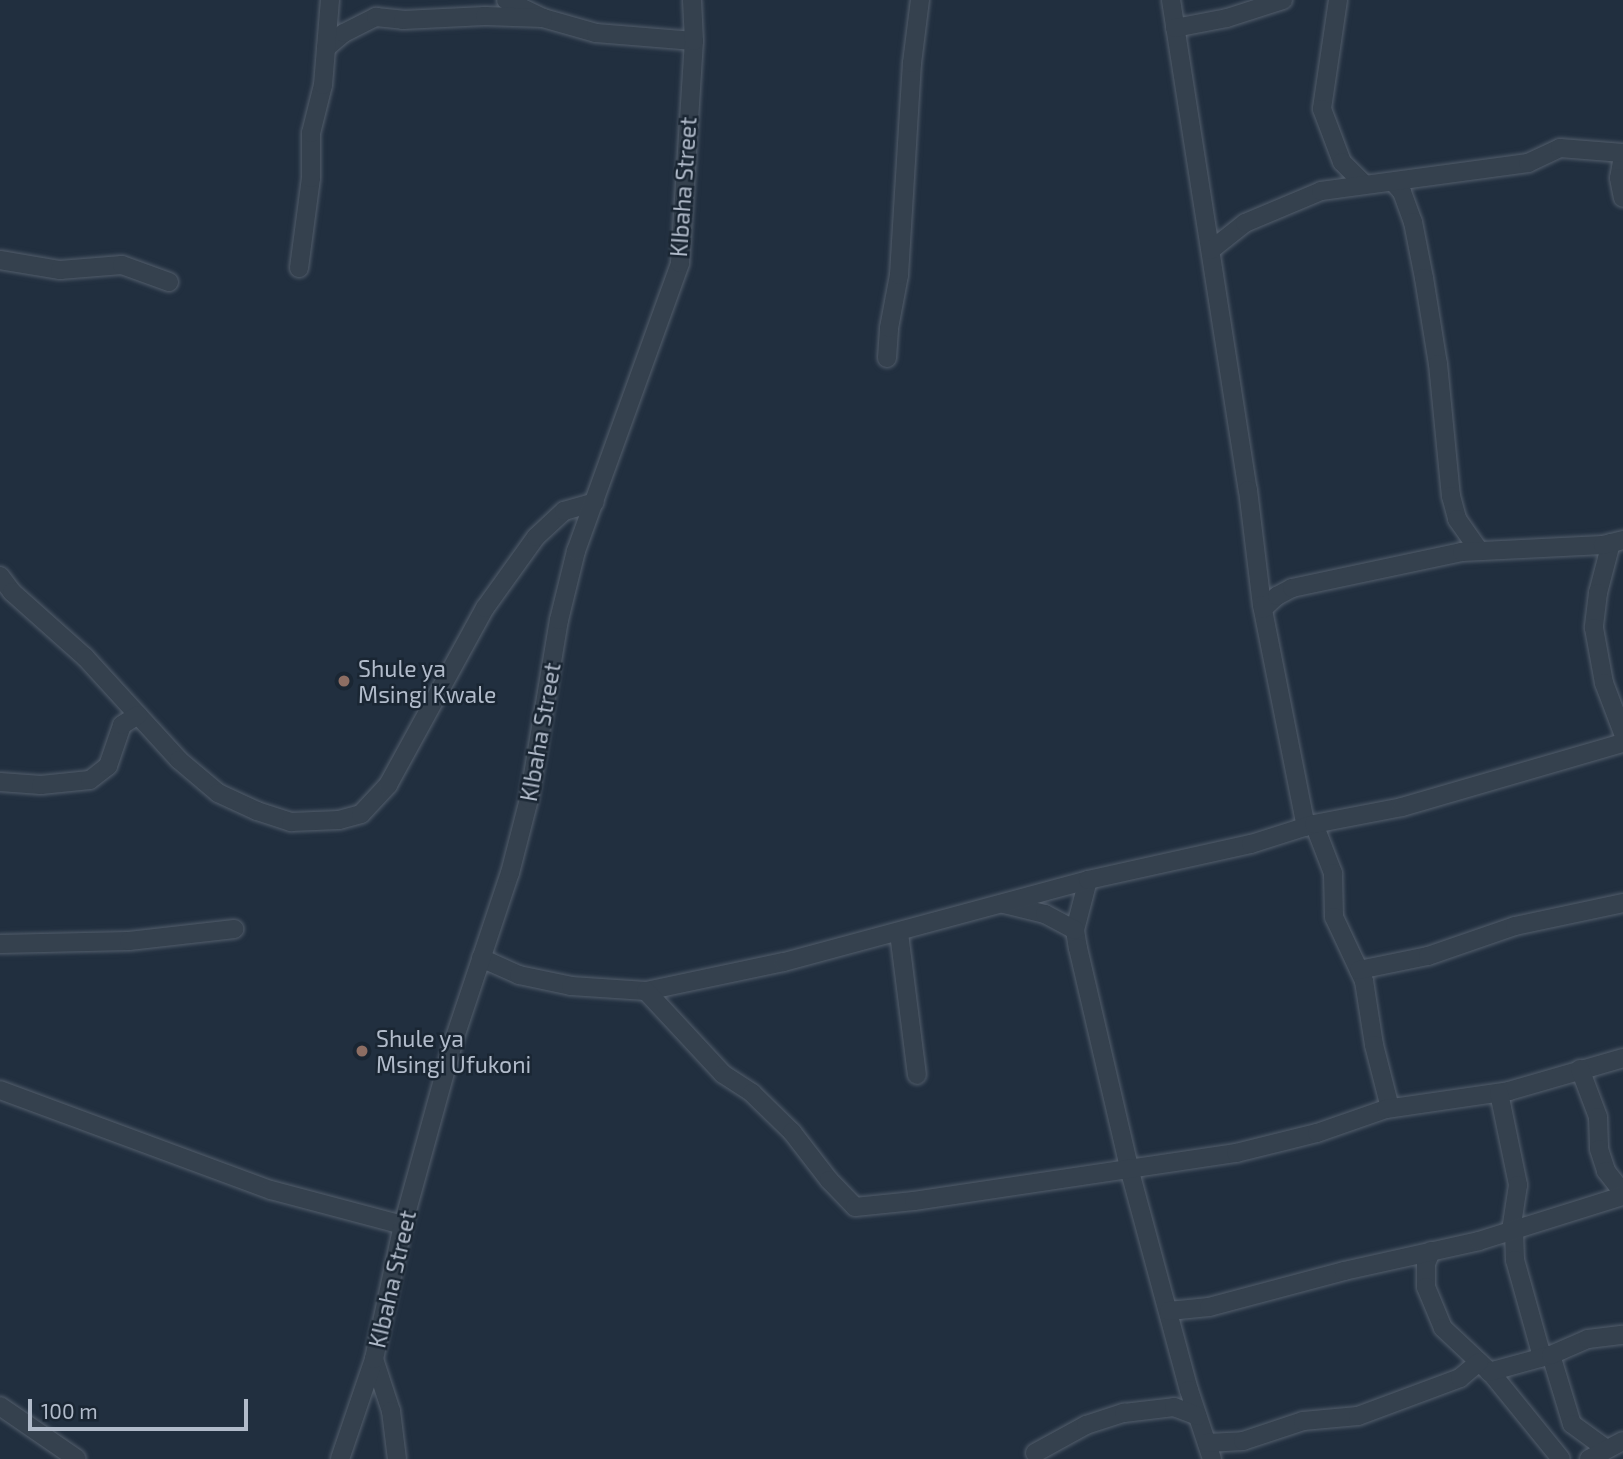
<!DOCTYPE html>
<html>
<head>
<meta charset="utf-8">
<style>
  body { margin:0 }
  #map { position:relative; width:1623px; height:1459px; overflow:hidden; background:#212f3f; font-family:"Exo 2",sans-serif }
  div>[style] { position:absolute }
  .roads { filter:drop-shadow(0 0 2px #535e6c) drop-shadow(0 0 2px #535e6c) }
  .minor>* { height:18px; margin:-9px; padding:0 9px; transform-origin:9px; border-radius:9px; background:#35414e }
  .dots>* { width:19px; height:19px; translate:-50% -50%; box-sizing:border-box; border:4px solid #1a2633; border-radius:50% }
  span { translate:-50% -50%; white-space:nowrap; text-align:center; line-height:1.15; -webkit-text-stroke:5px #1a2633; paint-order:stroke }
  .street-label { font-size:23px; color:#b1bbca }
  .poi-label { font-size:23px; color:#b1bbca }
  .left { translate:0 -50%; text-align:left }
  .scale { position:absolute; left:28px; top:1399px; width:220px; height:32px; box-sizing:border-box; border:4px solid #b1bbca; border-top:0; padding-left:9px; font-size:21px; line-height:24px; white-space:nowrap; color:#b1bbca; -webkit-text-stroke:5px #1a2633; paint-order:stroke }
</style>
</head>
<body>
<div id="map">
  <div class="roads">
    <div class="minor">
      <i style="left:506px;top:0;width:41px;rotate:25.9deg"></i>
      <i style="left:543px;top:18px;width:55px;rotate:15.8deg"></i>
      <i style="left:596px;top:33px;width:98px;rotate:4.7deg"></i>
      <i style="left:1171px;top:0;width:496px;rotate:81.1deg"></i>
      <i style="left:1248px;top:490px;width:116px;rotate:83.1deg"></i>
      <i style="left:1262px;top:605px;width:226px;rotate:78.8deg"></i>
      <i style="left:1338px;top:0;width:110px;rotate:98.4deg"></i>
      <i style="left:1322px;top:109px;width:57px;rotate:69.3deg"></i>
      <i style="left:1342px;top:162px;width:30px;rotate:45deg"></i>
      <i style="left:1175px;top:28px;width:53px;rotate:-10.9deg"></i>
      <i style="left:1227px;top:18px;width:59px;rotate:-17.8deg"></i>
      <i style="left:326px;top:48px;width:23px;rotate:-40deg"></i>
      <i style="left:344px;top:33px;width:36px;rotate:-27deg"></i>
      <i style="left:376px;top:17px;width:27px;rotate:6deg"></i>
      <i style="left:403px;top:20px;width:82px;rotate:-2.8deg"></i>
      <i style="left:485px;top:16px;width:58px;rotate:2deg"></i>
      <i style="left:1623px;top:156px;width:22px;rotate:100deg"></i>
      <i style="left:1619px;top:178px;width:20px;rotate:79deg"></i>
      <i style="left:1394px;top:183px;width:12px;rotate:48deg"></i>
      <i style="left:1402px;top:192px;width:32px;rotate:70deg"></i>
      <i style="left:1413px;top:222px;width:57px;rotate:78.9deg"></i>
      <i style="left:1424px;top:278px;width:87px;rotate:80.8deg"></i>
      <i style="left:1438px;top:364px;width:133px;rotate:84.4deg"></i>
      <i style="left:1451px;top:496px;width:24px;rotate:75deg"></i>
      <i style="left:1457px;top:519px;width:39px;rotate:55deg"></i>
      <i style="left:1211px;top:250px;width:43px;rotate:-38.5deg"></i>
      <i style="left:1245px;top:223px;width:82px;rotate:-22.8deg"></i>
      <i style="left:1321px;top:191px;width:209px;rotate:-7.7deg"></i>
      <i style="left:1528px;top:163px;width:35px;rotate:-25deg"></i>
      <i style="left:1560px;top:148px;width:63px;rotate:4.5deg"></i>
      <i style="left:0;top:260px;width:61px;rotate:9.5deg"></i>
      <i style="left:60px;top:270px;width:62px;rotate:-4.6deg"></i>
      <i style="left:122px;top:265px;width:50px;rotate:19.9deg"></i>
      <i style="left:299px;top:268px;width:91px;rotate:-82.4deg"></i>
      <i style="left:311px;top:178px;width:45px;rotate:-90deg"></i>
      <i style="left:311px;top:133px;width:49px;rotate:-76deg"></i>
      <i style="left:323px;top:85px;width:85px;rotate:-85.3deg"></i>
      <i style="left:887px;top:358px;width:30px;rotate:-86deg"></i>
      <i style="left:889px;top:328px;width:54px;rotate:-79.3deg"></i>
      <i style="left:899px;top:275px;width:212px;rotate:-86.5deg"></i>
      <i style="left:912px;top:63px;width:64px;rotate:-82.8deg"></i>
      <i style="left:1611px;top:543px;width:52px;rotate:104.6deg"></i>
      <i style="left:1598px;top:593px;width:35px;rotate:97deg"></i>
      <i style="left:1594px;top:628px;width:56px;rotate:79.7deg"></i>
      <i style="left:1604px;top:683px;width:53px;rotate:69.2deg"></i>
      <i style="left:0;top:576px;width:20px;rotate:53deg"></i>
      <i style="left:12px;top:592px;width:98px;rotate:41.7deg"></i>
      <i style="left:85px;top:657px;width:139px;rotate:47.6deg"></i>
      <i style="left:179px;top:760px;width:51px;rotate:40.2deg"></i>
      <i style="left:218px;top:793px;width:43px;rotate:24.8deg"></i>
      <i style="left:257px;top:811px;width:36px;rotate:18deg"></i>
      <i style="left:291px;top:822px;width:48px;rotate:-2.4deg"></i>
      <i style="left:339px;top:820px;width:23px;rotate:-15deg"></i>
      <i style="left:361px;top:814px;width:40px;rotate:-47deg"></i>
      <i style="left:388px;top:785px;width:202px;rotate:-61.3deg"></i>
      <i style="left:485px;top:608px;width:87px;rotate:-54.3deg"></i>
      <i style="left:536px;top:537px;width:38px;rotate:-43deg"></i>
      <i style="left:564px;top:511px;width:32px;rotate:-16deg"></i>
      <i style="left:1263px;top:609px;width:19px;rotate:-43deg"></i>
      <i style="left:1277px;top:596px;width:17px;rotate:-28deg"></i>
      <i style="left:1292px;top:588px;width:174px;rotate:-12deg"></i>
      <i style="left:1462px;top:552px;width:141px;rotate:-2.8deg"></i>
      <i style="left:1603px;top:545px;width:21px;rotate:-14deg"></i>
      <i style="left:0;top:782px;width:41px;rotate:4.2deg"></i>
      <i style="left:41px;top:785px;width:49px;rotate:-5.8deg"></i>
      <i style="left:90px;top:780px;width:23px;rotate:-38deg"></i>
      <i style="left:108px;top:766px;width:43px;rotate:-71.1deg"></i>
      <i style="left:122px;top:725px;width:19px;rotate:-32deg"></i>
      <i style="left:1314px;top:824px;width:53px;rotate:68.8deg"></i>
      <i style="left:1333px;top:873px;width:44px;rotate:88.7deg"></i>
      <i style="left:1334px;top:917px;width:71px;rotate:64.9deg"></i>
      <i style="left:1364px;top:981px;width:65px;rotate:81.1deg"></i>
      <i style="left:1374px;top:1045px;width:65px;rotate:75.7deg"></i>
      <i style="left:1088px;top:880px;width:52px;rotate:104.6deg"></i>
      <i style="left:1075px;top:930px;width:18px;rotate:81deg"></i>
      <i style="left:1078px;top:948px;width:226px;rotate:76.9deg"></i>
      <i style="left:1129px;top:1168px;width:230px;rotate:74.9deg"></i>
      <i style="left:1189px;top:1390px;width:73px;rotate:71.6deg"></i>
      <i style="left:1004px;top:904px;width:42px;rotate:13.7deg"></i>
      <i style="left:1045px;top:914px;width:34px;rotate:28deg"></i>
      <i style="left:899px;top:933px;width:143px;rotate:82.8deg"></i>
      <i style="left:0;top:944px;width:129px;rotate:-1.3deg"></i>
      <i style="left:129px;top:941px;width:106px;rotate:-6.5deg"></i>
      <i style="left:481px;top:958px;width:42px;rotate:24.1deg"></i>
      <i style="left:519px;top:975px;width:53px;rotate:11.9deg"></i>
      <i style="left:571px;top:986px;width:75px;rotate:3.8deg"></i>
      <i style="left:646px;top:991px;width:141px;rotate:-11.9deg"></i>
      <i style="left:784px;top:962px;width:315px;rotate:-15.1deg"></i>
      <i style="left:1088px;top:880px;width:167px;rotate:-12.5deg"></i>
      <i style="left:1251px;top:844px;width:66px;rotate:-17.6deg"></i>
      <i style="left:1314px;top:824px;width:90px;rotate:-10.9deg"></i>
      <i style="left:1402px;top:807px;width:230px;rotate:-16.2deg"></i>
      <i style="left:1359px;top:970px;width:70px;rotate:-11.5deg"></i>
      <i style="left:1428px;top:956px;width:92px;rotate:-19deg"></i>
      <i style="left:1515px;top:926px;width:110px;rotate:-12deg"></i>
      <i style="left:646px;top:991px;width:113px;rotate:47.1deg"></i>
      <i style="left:723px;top:1074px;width:35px;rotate:33deg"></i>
      <i style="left:752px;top:1093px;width:56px;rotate:44.3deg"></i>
      <i style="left:792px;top:1132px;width:61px;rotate:52.4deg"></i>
      <i style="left:829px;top:1180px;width:37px;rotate:46deg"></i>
      <i style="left:855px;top:1207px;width:59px;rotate:-5.8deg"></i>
      <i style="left:914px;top:1201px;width:326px;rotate:-8.5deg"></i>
      <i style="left:1236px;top:1153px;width:83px;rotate:-13.9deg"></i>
      <i style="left:1317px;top:1133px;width:73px;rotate:-19.2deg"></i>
      <i style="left:1386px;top:1109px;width:124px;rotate:-8.3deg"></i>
      <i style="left:1509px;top:1091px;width:119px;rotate:-16.1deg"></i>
      <i style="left:1580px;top:1069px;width:51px;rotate:69.4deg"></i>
      <i style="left:1598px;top:1117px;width:32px;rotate:88deg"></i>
      <i style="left:1599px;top:1149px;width:23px;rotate:72deg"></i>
      <i style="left:1606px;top:1171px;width:28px;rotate:52deg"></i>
      <i style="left:0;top:1090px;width:289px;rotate:20.3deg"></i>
      <i style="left:271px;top:1190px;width:137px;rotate:14.9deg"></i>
      <i style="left:1499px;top:1093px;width:94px;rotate:78.3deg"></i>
      <i style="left:1518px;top:1185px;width:47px;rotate:98.7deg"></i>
      <i style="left:1514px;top:1231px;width:29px;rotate:88deg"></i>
      <i style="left:1515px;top:1260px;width:101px;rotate:74.4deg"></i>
      <i style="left:1431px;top:1251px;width:14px;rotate:111deg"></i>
      <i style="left:1426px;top:1264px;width:23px;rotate:90deg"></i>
      <i style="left:1426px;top:1287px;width:44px;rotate:67.5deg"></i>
      <i style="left:1443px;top:1328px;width:67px;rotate:43.2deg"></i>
      <i style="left:1492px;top:1374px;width:109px;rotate:50.9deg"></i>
      <i style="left:1169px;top:1311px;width:40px;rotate:-5.7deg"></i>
      <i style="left:1209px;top:1307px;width:140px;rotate:-14.9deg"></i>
      <i style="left:1344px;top:1271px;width:138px;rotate:-12.5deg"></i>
      <i style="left:1479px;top:1241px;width:151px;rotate:-17.4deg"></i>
      <i style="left:1551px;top:1355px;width:72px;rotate:73.1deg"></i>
      <i style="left:1572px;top:1424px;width:41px;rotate:36deg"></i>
      <i style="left:374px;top:1359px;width:55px;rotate:71.9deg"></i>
      <i style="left:391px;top:1411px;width:48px;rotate:82.9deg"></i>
      <i style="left:1489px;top:1372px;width:64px;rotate:-15.3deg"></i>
      <i style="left:1551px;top:1355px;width:40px;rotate:-23.4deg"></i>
      <i style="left:1588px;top:1339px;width:35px;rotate:-7deg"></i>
      <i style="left:0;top:1406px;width:93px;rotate:34.5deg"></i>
      <i style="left:1207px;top:1443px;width:36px;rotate:-3deg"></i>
      <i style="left:1243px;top:1441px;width:63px;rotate:-18.4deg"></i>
      <i style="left:1303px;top:1421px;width:55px;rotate:-5.2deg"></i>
      <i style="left:1358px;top:1416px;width:109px;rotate:-20.4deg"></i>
      <i style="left:1460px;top:1378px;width:25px;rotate:-40deg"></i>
      <i style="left:1035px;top:1453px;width:58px;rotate:-28.8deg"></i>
      <i style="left:1086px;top:1425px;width:40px;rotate:-18deg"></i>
      <i style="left:1124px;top:1413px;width:50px;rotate:-6.8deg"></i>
      <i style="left:1174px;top:1407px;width:25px;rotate:21deg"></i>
      <i style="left:340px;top:1459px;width:106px;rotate:-71.2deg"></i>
      <i style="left:374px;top:1359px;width:137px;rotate:-77.8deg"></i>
      <i style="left:403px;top:1225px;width:189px;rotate:-74.6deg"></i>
      <i style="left:453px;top:1043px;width:179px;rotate:-71.5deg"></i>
      <i style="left:510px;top:873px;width:76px;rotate:-75.6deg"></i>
      <i style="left:529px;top:799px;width:181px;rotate:-80.5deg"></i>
      <i style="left:559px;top:620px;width:71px;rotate:-76.2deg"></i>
      <i style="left:576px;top:551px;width:306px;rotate:-70.1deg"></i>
      <i style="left:680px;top:263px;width:222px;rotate:-86.4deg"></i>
      <i style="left:694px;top:41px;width:41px;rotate:-92.8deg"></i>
      <i style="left:1589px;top:1459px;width:38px;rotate:-28deg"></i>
    </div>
  </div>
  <div class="dots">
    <i style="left:344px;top:681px;background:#8d6e63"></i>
    <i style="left:362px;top:1051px;background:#8d6e63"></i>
  </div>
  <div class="street-label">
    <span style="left:683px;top:187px;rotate:-86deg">KIbaha Street</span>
    <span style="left:540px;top:732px;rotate:-80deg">KIbaha Street</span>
    <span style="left:392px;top:1279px;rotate:-77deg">KIbaha Street</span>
  </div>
  <div class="poi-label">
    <span class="left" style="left:358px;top:681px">Shule ya<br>Msingi Kwale</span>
    <span class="left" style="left:376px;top:1051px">Shule ya<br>Msingi Ufukoni</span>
  </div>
  <div class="scale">100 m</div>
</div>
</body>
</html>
